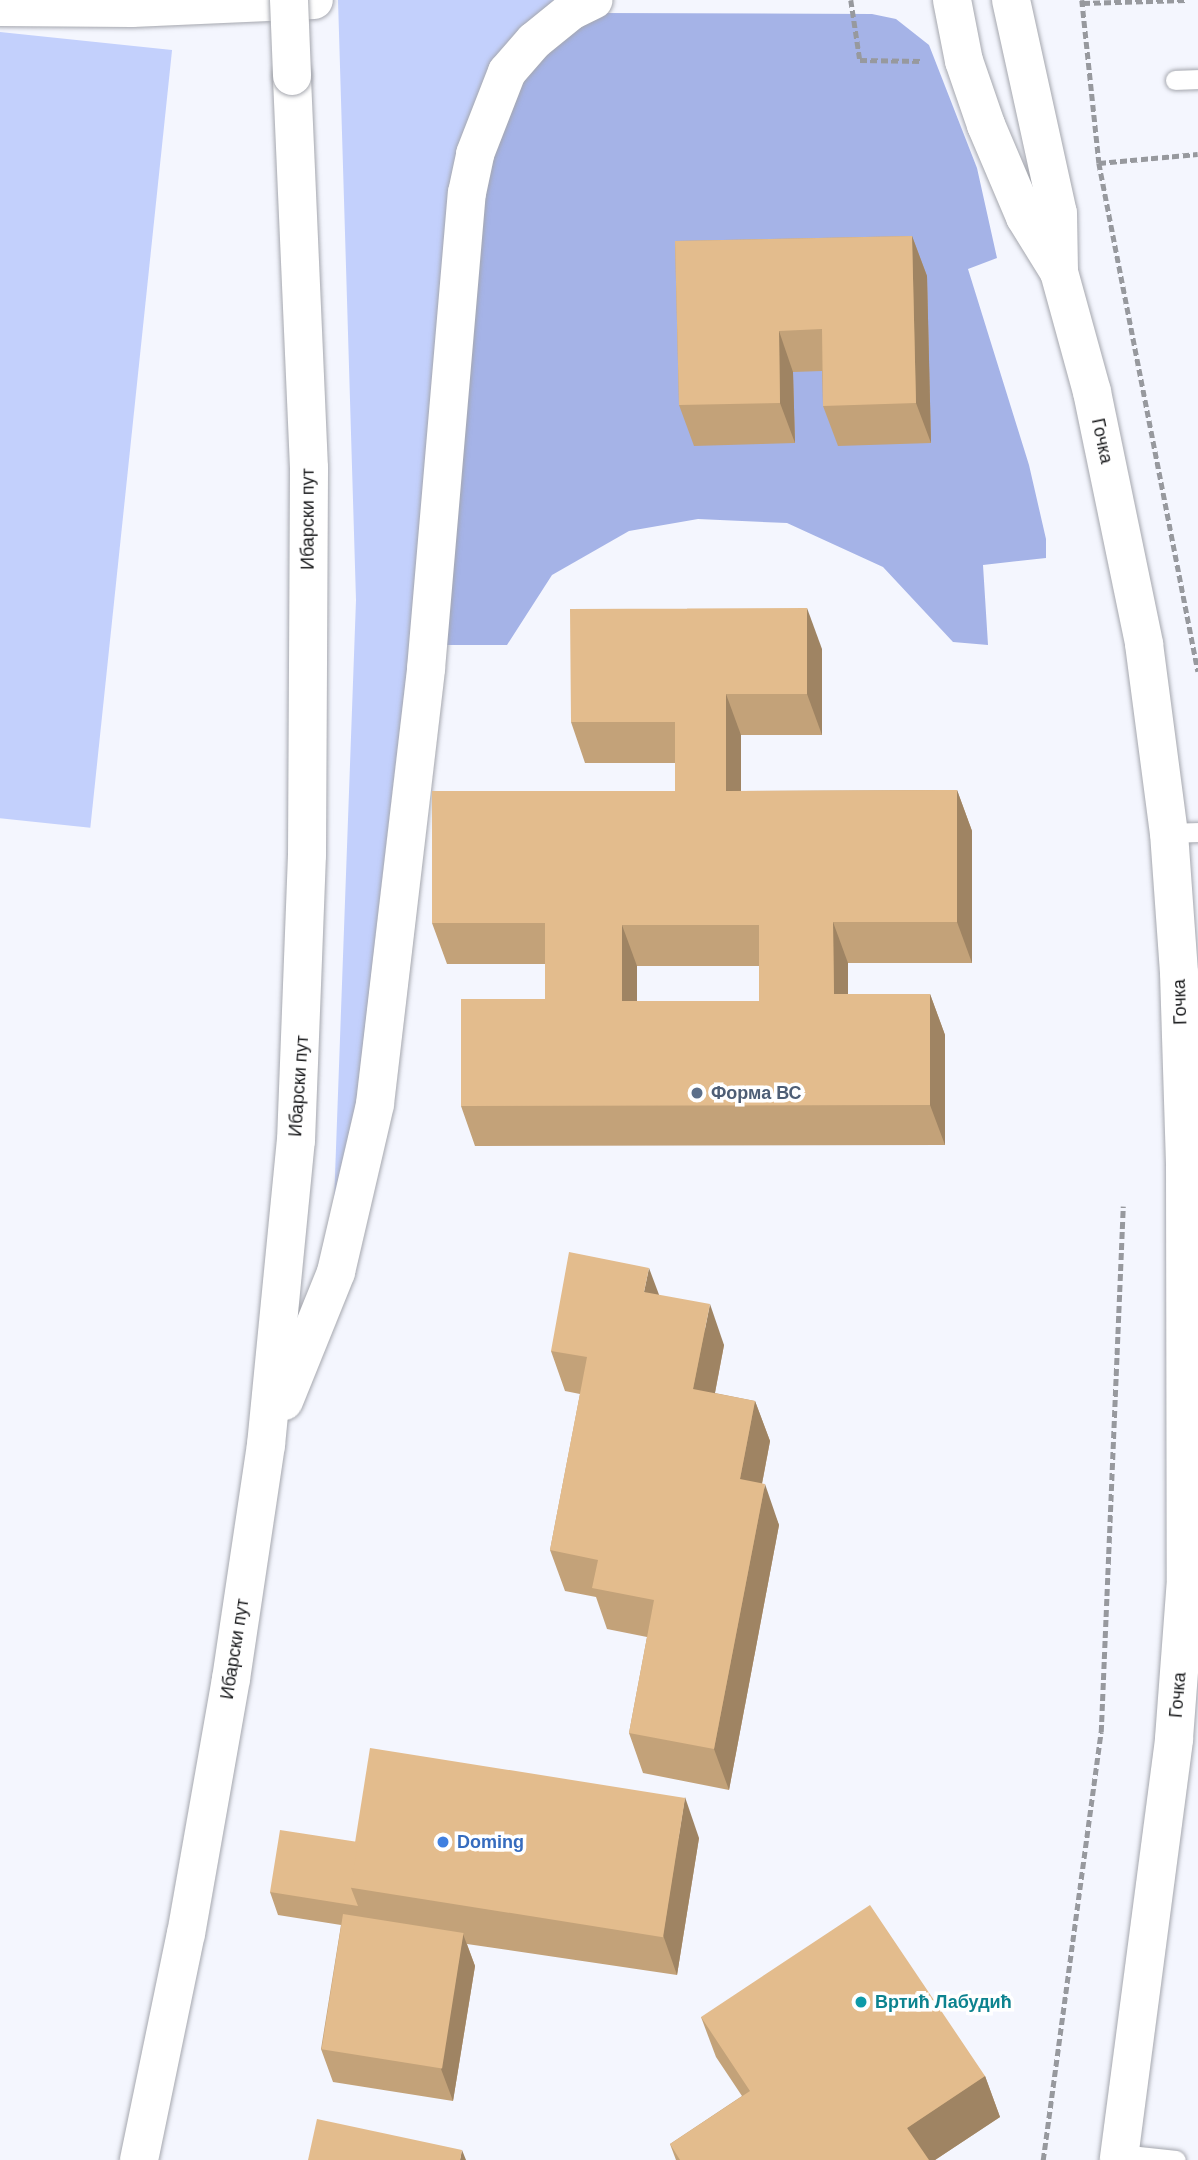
<!DOCTYPE html>
<html>
<head>
<meta charset="utf-8">
<style>
  body { margin:0 }
  #map { position:relative; width:1198px; height:2160px; overflow:hidden; background:#f4f6fe; font-family:Arial,sans-serif }
  div>[style] { position:absolute }
  .green>* { inset:0; background:#c3d0fc; transform-origin:0 0 }
  .forest>* { inset:0; background:#a5b3e7 }
  .path>* { height:4.5px; margin-top:-2.25px; transform-origin:0; background:repeating-linear-gradient(90deg,#97999e 0 7px,transparent 0 10.5px) }
  .roads { filter:drop-shadow(0 0 2px #a5a7ae) drop-shadow(0 0 2px #a5a7ae) }
  .service>* { height:19px; margin:-9.5px; padding:0 9.5px; transform-origin:9.5px; border-radius:9.5px; background:#fff }
  .tertiary>* { height:38px; margin:-19px; padding:0 19px; transform-origin:19px; border-radius:19px; background:#fff }
  .primary>* { height:38px; margin:-19px; padding:0 19px; transform-origin:19px; border-radius:19px; background:#fff }
  .bridges { filter:drop-shadow(0 0 2px #a5a7ae) drop-shadow(0 0 2px #a5a7ae) }
  .primary-bridge>* { height:38px; margin:-19px; padding:0 19px; transform-origin:19px; border-radius:19px; background:#fff }
  .wall>* { inset:0; background:#c3a279 }
  .shaded-wall>* { inset:0; background:#9f8463 }
  .building>* { inset:0; background:#e3bc8d; transform-origin:0 0 }
  .dots>* { width:19px; height:19px; translate:-50% -50%; box-sizing:border-box; border:4px solid #fff; border-radius:50% }
  span { translate:-50% -50%; white-space:nowrap; text-align:center; line-height:1.15; -webkit-text-stroke:7px #fff; paint-order:stroke }
  .street-label { font-size:18px; color:#1c1d1f }
  .service-label { font-size:18px; color:#4e5e75; font-weight:700 }
  .left { translate:0 -50%; text-align:left }
  .shop-label { font-size:18px; color:#366cbe; font-weight:700 }
  .culture-label { font-size:18px; color:#0d838f; font-weight:700 }
</style>
</head>
<body>
<div id="map">
  <div class="green">
    <i style="clip-path:polygon(338px 0,568px 0,397px 816px,342px 1205px,334px 1203px,356px 600px)"></i>
    <i style="left:0;top:32px;width:173px;height:782px;rotate:6deg"></i>
  </div>
  <div class="forest">
    <i style="clip-path:polygon(599px 13px,872px 14px,896px 19px,929px 45px,977px 168px,997px 258px,968px 269px,1029px 465px,1046px 539px,1046px 558px,983px 565px,988px 645px,953px 642px,883px 567px,787px 523px,698px 519px,629px 531px,552px 575px,507px 645px,441px 645px,468px 245px,497px 127px,538px 58px)"></i>
  </div>
  <div class="path">
    <i style="left:851px;top:0;width:61px;rotate:81.5deg"></i>
    <i style="left:860px;top:60px;width:62px;rotate:0.9deg"></i>
    <i style="left:1082px;top:0;width:164px;rotate:84deg"></i>
    <i style="left:1099px;top:163px;width:518px;rotate:78.97deg"></i>
    <i style="left:1083px;top:3px;width:103px;rotate:-1.7deg"></i>
    <i style="left:1099px;top:163px;width:99px;rotate:-5.2deg"></i>
    <i style="left:1043px;top:2160px;width:432px;rotate:-82.3deg"></i>
    <i style="left:1101px;top:1732px;width:526px;rotate:-87.6deg"></i>
  </div>
  <div class="roads">
    <div class="service">
      <i style="left:1175px;top:80px;width:23px;rotate:-2deg"></i>
      <i style="left:1169px;top:833px;width:29px;rotate:-2deg"></i>
      <i style="left:1120px;top:2154px;width:56px;rotate:6.1deg"></i>
    </div>
    <div class="tertiary">
      <i style="left:952px;top:0;width:62px;rotate:78.9deg"></i>
      <i style="left:964px;top:61px;width:68px;rotate:71deg"></i>
      <i style="left:986px;top:125px;width:100px;rotate:67deg"></i>
      <i style="left:1025px;top:217px;width:65px;rotate:58.3deg"></i>
      <i style="left:1011px;top:0;width:218px;rotate:77.6deg"></i>
      <i style="left:1058px;top:213px;width:59px;rotate:89deg"></i>
      <i style="left:1059px;top:272px;width:124px;rotate:74.6deg"></i>
      <i style="left:1092px;top:392px;width:257px;rotate:78.3deg"></i>
      <i style="left:1144px;top:644px;width:191px;rotate:82.5deg"></i>
      <i style="left:1169px;top:833px;width:140px;rotate:85.9deg"></i>
      <i style="left:1179px;top:973px;width:194px;rotate:88.2deg"></i>
      <i style="left:1185px;top:1167px;width:412px;rotate:89.9deg"></i>
      <i style="left:1186px;top:1579px;width:161px;rotate:94.3deg"></i>
      <i style="left:1174px;top:1740px;width:424px;rotate:97.5deg"></i>
    </div>
    <div class="primary">
      <i style="left:0;top:7px;width:132px;rotate:0.4deg"></i>
      <i style="left:132px;top:8px;width:182px;rotate:-2.5deg"></i>
      <i style="left:284px;top:1401px;width:139px;rotate:-68deg"></i>
      <i style="left:336px;top:1272px;width:172px;rotate:-76.9deg"></i>
      <i style="left:375px;top:1104px;width:438px;rotate:-83.3deg"></i>
      <i style="left:426px;top:669px;width:478px;rotate:-85.1deg"></i>
      <i style="left:467px;top:193px;width:40px;rotate:-78deg"></i>
      <i style="left:475px;top:154px;width:88px;rotate:-68.7deg"></i>
      <i style="left:507px;top:72px;width:41px;rotate:-48.9deg"></i>
      <i style="left:534px;top:41px;width:48px;rotate:-39deg"></i>
      <i style="left:571px;top:11px;width:25px;rotate:-26deg"></i>
      <i style="left:139px;top:2160px;width:231px;rotate:-78.3deg"></i>
      <i style="left:186px;top:1934px;width:259px;rotate:-80deg"></i>
      <i style="left:231px;top:1679px;width:237px;rotate:-81.5deg"></i>
      <i style="left:266px;top:1445px;width:305px;rotate:-84.4deg"></i>
      <i style="left:296px;top:1141px;width:286px;rotate:-87.8deg"></i>
      <i style="left:307px;top:855px;width:387px;rotate:-89.7deg"></i>
      <i style="left:309px;top:468px;width:392px;rotate:-92.5deg"></i>
    </div>
  </div>
  <div class="bridges">
    <div class="primary-bridge">
      <i style="left:289px;top:0;width:76px;rotate:87.7deg"></i>
    </div>
  </div>
  <div class="wall">
    <i style="clip-path:polygon(912px 236px,927px 276px,931px 443px,838px 446px,823px 406px,822px 371px,793px 372px,795px 443px,694px 446px,679px 405px,675px 241px)"></i>
    <i style="clip-path:polygon(evenodd,822px 649px,822px 735px,741px 735px,741px 791px,957px 790px,972px 831px,972px 963px,848px 963px,848px 994px,930px 994px,945px 1035px,945px 1145px,475px 1146px,461px 1106px,545px 999px,545px 964px,447px 964px,432px 923px,675px 791px,675px 763px,585px 763px,571px 722px,822px 649px,637px 966px,759px 966px,759px 1001px,637px 1001px,637px 966px)"></i>
    <i style="clip-path:polygon(659px 1295px,724px 1345px,715px 1393px,755px 1401px,770px 1441px,762px 1484px,779px 1525px,729px 1790px,643px 1773px,629px 1733px,647px 1637px,607px 1629px,596px 1597px,565px 1591px,550px 1550px,580px 1394px,565px 1391px,551px 1351px)"></i>
    <i style="clip-path:polygon(699px 1838px,677px 1975px,467px 1944px,475px 1966px,453px 2101px,333px 2082px,321px 2049px,341px 1925px,278px 1915px,270px 1892px,358px 1842px)"></i>
    <i style="clip-path:polygon(701px 2017px,985px 2076px,1000px 2117px,935px 2160px,676px 2160px,670px 2144px,742px 2096px,716px 2057px)"></i>
  </div>
  <div class="shaded-wall">
    <i style="clip-path:polygon(912px 236px,927px 276px,931px 443px,916px 403px)"></i>
    <i style="clip-path:polygon(779px 331px,793px 372px,795px 443px,780px 403px)"></i>
    <i style="clip-path:polygon(807px 608px,822px 649px,822px 735px,807px 694px)"></i>
    <i style="clip-path:polygon(726px 694px,741px 735px,741px 831px,726px 791px)"></i>
    <i style="clip-path:polygon(957px 790px,972px 831px,972px 963px,957px 922px)"></i>
    <i style="clip-path:polygon(833px 922px,848px 963px,848px 1035px,834px 994px)"></i>
    <i style="clip-path:polygon(622px 925px,637px 966px,637px 1041px,622px 1001px)"></i>
    <i style="clip-path:polygon(930px 994px,945px 1035px,945px 1145px,930px 1105px)"></i>
    <i style="clip-path:polygon(649px 1268px,664px 1308px,644px 1292px)"></i>
    <i style="clip-path:polygon(710px 1304px,724px 1345px,708px 1429px,693px 1389px)"></i>
    <i style="clip-path:polygon(755px 1401px,770px 1441px,755px 1520px,740px 1479px)"></i>
    <i style="clip-path:polygon(765px 1484px,779px 1525px,729px 1790px,714px 1749px)"></i>
    <i style="clip-path:polygon(685px 1797px,699px 1838px,677px 1975px,663px 1935px)"></i>
    <i style="clip-path:polygon(463px 1934px,475px 1966px,453px 2101px,441px 2069px)"></i>
    <i style="clip-path:polygon(985px 2076px,1000px 2117px,935px 2160px,919px 2160px,907px 2128px)"></i>
    <i style="clip-path:polygon(462px 2150px,466px 2160px,460px 2160px)"></i>
  </div>
  <div class="building">
    <i style="clip-path:polygon(912px 236px,916px 403px,823px 406px,822px 329px,779px 331px,780px 403px,679px 405px,675px 241px)"></i>
    <i style="clip-path:polygon(evenodd,807px 608px,807px 694px,726px 694px,726px 791px,957px 790px,957px 922px,833px 922px,834px 994px,930px 994px,930px 1105px,461px 1106px,461px 999px,545px 999px,545px 923px,432px 923px,432px 791px,675px 791px,675px 722px,571px 722px,570px 609px,807px 608px,622px 925px,759px 925px,759px 1001px,622px 1001px,622px 925px)"></i>
    <i style="clip-path:polygon(569px 1252px,649px 1268px,644px 1292px,710px 1304px,693px 1389px,755px 1401px,740px 1479px,765px 1484px,714px 1749px,629px 1733px,654px 1600px,592px 1588px,598px 1560px,550px 1550px,587px 1357px,551px 1351px)"></i>
    <i style="left:370px;top:1748px;width:319px;height:141px;rotate:9deg"></i>
    <i style="clip-path:polygon(280px 1830px,358px 1842px,351px 1888px,358px 1906px,270px 1892px)"></i>
    <i style="clip-path:polygon(870px 1905px,985px 2076px,907px 2128px,929px 2160px,680px 2160px,670px 2144px,750px 2091px,701px 2017px)"></i>
    <i style="left:343px;top:1914px;width:122px;height:137px;rotate:9deg"></i>
    <i style="clip-path:polygon(317px 2119px,462px 2150px,460px 2160px,308px 2160px)"></i>
  </div>
  <div class="dots">
    <i style="left:697px;top:1093px;background:#5c6f8a"></i>
    <i style="left:443px;top:1842px;background:#3f7fe0"></i>
    <i style="left:861px;top:2002px;background:#0f9aa8"></i>
  </div>
  <div class="street-label">
    <span style="left:1102px;top:441px;rotate:78deg">Гочка</span>
    <span style="left:308px;top:519px;rotate:-90deg">Ибарски пут</span>
    <span style="left:1180px;top:1002px;rotate:-92deg">Гочка</span>
    <span style="left:299px;top:1086px;rotate:-86deg">Ибарски пут</span>
    <span style="left:235px;top:1649px;rotate:-81deg">Ибарски пут</span>
    <span style="left:1178px;top:1695px;rotate:-85deg">Гочка</span>
  </div>
  <div class="service-label">
    <span class="left" style="left:711px;top:1093px">Форма ВС</span>
  </div>
  <div class="shop-label">
    <span class="left" style="left:457px;top:1842px">Doming</span>
  </div>
  <div class="culture-label">
    <span class="left" style="left:875px;top:2002px">Вртић Лабудић</span>
  </div>
</div>
</body>
</html>
